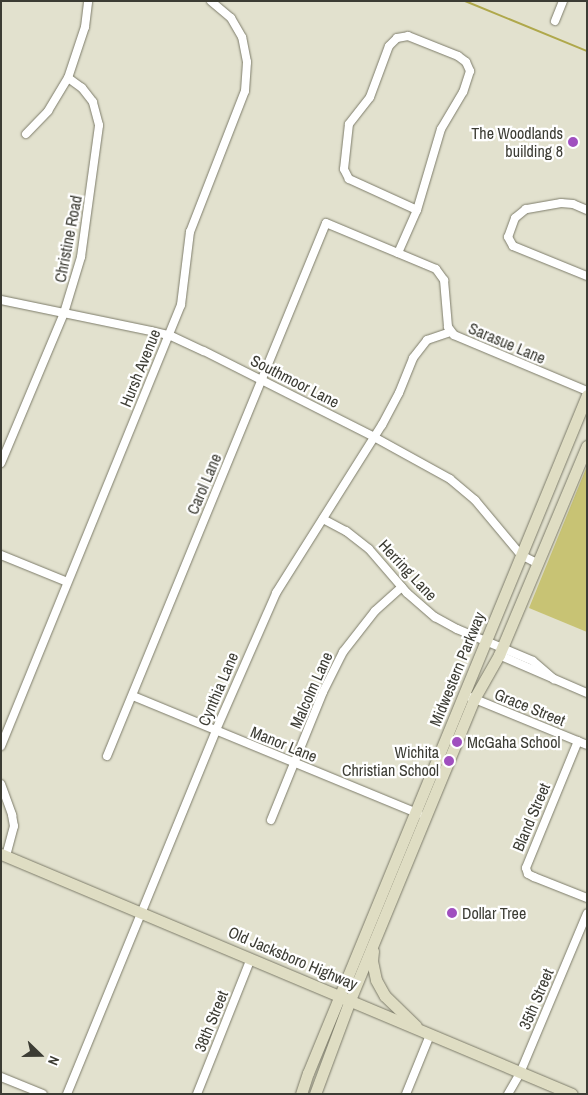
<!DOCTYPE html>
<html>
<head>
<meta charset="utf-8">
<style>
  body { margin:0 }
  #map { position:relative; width:588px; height:1095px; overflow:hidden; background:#e2e1ce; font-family:"Archivo Narrow",sans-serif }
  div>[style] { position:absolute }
  .green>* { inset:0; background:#c8c374 }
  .stream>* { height:2px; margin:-1px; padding:0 1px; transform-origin:1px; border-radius:1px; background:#afa84b }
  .roads { filter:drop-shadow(0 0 1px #7d7c6a) drop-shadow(0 0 1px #7d7c6a) }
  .street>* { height:8px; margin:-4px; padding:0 4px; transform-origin:4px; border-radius:4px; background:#fff }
  .secondary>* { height:11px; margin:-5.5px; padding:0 5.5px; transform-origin:5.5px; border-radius:5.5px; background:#dfddc3 }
  .dots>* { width:14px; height:14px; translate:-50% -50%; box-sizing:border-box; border:2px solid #fff; border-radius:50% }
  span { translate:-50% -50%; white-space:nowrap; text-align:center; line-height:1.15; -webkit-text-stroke:4.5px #fff; paint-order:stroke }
  .poi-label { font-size:16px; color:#3c3c34 }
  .right { translate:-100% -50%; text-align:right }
  .left { translate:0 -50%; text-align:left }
  .street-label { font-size:16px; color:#3c3c34 }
  .frame { position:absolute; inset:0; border:2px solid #3c3c34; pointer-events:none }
  .north { position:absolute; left:15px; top:1030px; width:50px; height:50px; -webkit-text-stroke:4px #fff; paint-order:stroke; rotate:112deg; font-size:14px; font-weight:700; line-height:20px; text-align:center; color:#3c3c34 }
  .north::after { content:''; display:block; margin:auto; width:18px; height:22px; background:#3c3c34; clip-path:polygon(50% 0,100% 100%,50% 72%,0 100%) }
</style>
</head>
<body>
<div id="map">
  <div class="green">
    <i style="clip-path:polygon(587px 466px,587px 632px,529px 608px)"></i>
  </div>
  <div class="stream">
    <i style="left:465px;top:1px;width:132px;rotate:22.3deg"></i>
  </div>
  <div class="roads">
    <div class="street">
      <i style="left:555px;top:21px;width:22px;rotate:-68deg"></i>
      <i style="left:408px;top:36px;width:54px;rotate:21.8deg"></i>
      <i style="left:458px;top:56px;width:10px;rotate:37deg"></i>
      <i style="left:466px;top:62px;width:10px;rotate:66deg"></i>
      <i style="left:470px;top:71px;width:22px;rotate:108deg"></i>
      <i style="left:463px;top:92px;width:43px;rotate:120.7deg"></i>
      <i style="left:441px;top:129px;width:84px;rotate:106.5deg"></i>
      <i style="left:417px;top:210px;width:75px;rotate:-155.5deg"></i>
      <i style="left:349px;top:179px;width:11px;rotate:-117deg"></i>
      <i style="left:344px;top:169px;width:45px;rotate:-83.7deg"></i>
      <i style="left:349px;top:124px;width:34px;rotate:-52deg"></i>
      <i style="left:370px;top:97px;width:54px;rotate:-69.6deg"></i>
      <i style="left:389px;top:46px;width:11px;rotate:-45deg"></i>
      <i style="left:397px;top:38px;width:11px;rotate:-10deg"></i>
      <i style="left:26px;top:134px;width:32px;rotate:-46deg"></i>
      <i style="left:48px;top:111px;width:39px;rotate:-59deg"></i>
      <i style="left:68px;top:78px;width:54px;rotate:-71.6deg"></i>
      <i style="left:85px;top:27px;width:26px;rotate:-83deg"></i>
      <i style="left:587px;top:210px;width:15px;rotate:-157deg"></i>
      <i style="left:573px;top:204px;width:12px;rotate:-175deg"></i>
      <i style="left:561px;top:203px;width:36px;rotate:170deg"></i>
      <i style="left:526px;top:209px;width:14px;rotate:141deg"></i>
      <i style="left:515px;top:218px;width:20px;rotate:110deg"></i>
      <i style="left:508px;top:237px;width:10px;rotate:61deg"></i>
      <i style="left:513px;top:246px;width:80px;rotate:22.1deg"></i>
      <i style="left:398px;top:253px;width:47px;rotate:-66.2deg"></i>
      <i style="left:1px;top:300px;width:153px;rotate:11.7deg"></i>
      <i style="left:151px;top:331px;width:18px;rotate:13deg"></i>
      <i style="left:169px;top:335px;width:38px;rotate:25deg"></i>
      <i style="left:204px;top:351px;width:191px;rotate:26.8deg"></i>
      <i style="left:374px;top:437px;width:87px;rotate:28.9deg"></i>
      <i style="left:450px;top:479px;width:33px;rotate:40deg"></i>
      <i style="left:475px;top:500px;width:72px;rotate:50.1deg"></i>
      <i style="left:521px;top:555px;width:18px;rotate:27deg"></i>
      <i style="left:1px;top:463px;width:163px;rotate:-67.2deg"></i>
      <i style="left:64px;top:313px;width:59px;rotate:-73.1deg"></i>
      <i style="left:81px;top:257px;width:133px;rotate:-82.2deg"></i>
      <i style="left:99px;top:125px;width:24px;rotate:-105deg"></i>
      <i style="left:93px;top:102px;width:18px;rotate:-128deg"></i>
      <i style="left:82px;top:88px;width:17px;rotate:-144deg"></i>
      <i style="left:323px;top:519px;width:26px;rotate:28deg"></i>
      <i style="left:346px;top:531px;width:29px;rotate:38deg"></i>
      <i style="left:369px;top:549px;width:58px;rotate:49.2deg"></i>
      <i style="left:407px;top:593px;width:37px;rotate:41deg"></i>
      <i style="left:435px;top:617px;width:25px;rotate:29deg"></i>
      <i style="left:457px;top:629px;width:82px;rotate:22.8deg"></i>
      <i style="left:533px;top:661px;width:28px;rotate:41deg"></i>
      <i style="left:1px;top:555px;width:71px;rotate:22.2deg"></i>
      <i style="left:499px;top:655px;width:96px;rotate:23.4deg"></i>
      <i style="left:133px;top:696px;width:309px;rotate:22.4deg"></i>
      <i style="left:470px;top:697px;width:126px;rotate:22.3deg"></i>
      <i style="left:578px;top:741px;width:137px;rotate:112.3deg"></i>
      <i style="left:526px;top:868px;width:6px;rotate:72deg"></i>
      <i style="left:528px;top:874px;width:7px;rotate:27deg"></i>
      <i style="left:534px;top:877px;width:57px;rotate:21.6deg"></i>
      <i style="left:1px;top:746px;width:476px;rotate:-67.8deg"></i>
      <i style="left:181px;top:305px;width:74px;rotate:-83deg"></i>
      <i style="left:190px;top:232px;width:151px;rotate:-68.7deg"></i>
      <i style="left:245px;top:91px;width:29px;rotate:-86deg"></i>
      <i style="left:247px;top:62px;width:25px;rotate:-101deg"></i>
      <i style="left:242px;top:37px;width:22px;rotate:-120deg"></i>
      <i style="left:231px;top:18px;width:26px;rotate:-140deg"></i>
      <i style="left:107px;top:756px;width:576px;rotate:-67.66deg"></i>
      <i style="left:326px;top:223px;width:119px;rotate:22.7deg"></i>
      <i style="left:436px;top:269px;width:14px;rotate:54deg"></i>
      <i style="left:444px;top:280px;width:47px;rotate:85.1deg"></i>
      <i style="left:448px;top:327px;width:10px;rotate:53deg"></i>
      <i style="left:454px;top:335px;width:144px;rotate:22.8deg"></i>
      <i style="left:1px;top:784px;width:33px;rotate:70deg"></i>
      <i style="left:12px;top:815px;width:11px;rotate:80deg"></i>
      <i style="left:14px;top:826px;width:31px;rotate:105deg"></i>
      <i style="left:271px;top:820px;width:138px;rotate:-67.9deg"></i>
      <i style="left:323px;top:692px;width:45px;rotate:-63.4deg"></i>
      <i style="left:343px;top:652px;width:52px;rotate:-52deg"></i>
      <i style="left:375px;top:611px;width:36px;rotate:-42deg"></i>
      <i style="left:1px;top:1077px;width:45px;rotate:22deg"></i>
      <i style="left:67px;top:1094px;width:393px;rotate:-67.7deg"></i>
      <i style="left:216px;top:730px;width:150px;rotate:-66.3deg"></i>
      <i style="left:276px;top:593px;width:199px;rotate:-57.8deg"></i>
      <i style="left:382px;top:425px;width:36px;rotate:-62deg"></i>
      <i style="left:399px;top:393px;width:38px;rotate:-68deg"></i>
      <i style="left:413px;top:358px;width:23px;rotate:-52deg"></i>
      <i style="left:427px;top:340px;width:24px;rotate:-19deg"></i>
      <i style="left:197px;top:1094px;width:146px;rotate:-68.3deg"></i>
      <i style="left:406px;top:1094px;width:64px;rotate:-67.9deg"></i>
      <i style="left:508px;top:1094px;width:24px;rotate:-60deg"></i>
      <i style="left:520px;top:1073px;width:173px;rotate:-67.2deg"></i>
    </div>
    <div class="secondary">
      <i style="left:1px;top:854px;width:619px;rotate:22.8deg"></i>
      <i style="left:373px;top:951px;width:10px;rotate:96deg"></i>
      <i style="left:372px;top:961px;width:19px;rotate:78deg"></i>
      <i style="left:376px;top:980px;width:18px;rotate:61deg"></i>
      <i style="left:385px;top:996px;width:43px;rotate:44.1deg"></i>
      <i style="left:301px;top:1094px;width:22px;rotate:-72deg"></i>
      <i style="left:308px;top:1073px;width:733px;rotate:-67.63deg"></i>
      <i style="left:315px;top:1094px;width:100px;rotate:-69.6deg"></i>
      <i style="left:350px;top:1000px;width:326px;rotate:-67.6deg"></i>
      <i style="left:474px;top:699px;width:51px;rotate:-60.4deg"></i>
      <i style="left:499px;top:655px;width:227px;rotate:-67.2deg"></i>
    </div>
  </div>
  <div class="dots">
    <i style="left:573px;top:142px;background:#a04fbf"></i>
    <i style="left:457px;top:742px;background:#a04fbf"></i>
    <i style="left:449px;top:761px;background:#a04fbf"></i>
    <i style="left:452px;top:913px;background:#a04fbf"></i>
  </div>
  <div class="poi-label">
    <span class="right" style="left:563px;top:142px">The Woodlands<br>building 8</span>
    <span class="left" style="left:467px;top:742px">McGaha School</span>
    <span class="right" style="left:439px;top:761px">Wichita<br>Christian School</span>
    <span class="left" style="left:462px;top:913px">Dollar Tree</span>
  </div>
  <div class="street-label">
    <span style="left:68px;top:239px;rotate:-79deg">Christine Road</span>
    <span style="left:507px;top:343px;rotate:23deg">Sarasue Lane</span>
    <span style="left:140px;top:368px;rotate:-68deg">Hursh Avenue</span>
    <span style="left:295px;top:381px;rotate:27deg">Southmoor Lane</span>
    <span style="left:204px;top:484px;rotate:-67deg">Carol Lane</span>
    <span style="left:408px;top:570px;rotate:47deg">Herring Lane</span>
    <span style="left:457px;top:669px;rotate:-68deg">Midwestern Parkway</span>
    <span style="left:218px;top:689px;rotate:-67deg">Cynthia Lane</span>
    <span style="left:311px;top:690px;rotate:-66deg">Malcolm Lane</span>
    <span style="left:530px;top:707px;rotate:22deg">Grace Street</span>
    <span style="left:284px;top:744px;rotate:22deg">Manor Lane</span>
    <span style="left:531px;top:817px;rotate:-67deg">Bland Street</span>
    <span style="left:293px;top:958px;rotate:23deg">Old Jacksboro Highway</span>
    <span style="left:536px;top:999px;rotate:-67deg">35th Street</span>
    <span style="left:211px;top:1021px;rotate:-68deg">38th Street</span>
  </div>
  <div class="frame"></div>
  <div class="north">N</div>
</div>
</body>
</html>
